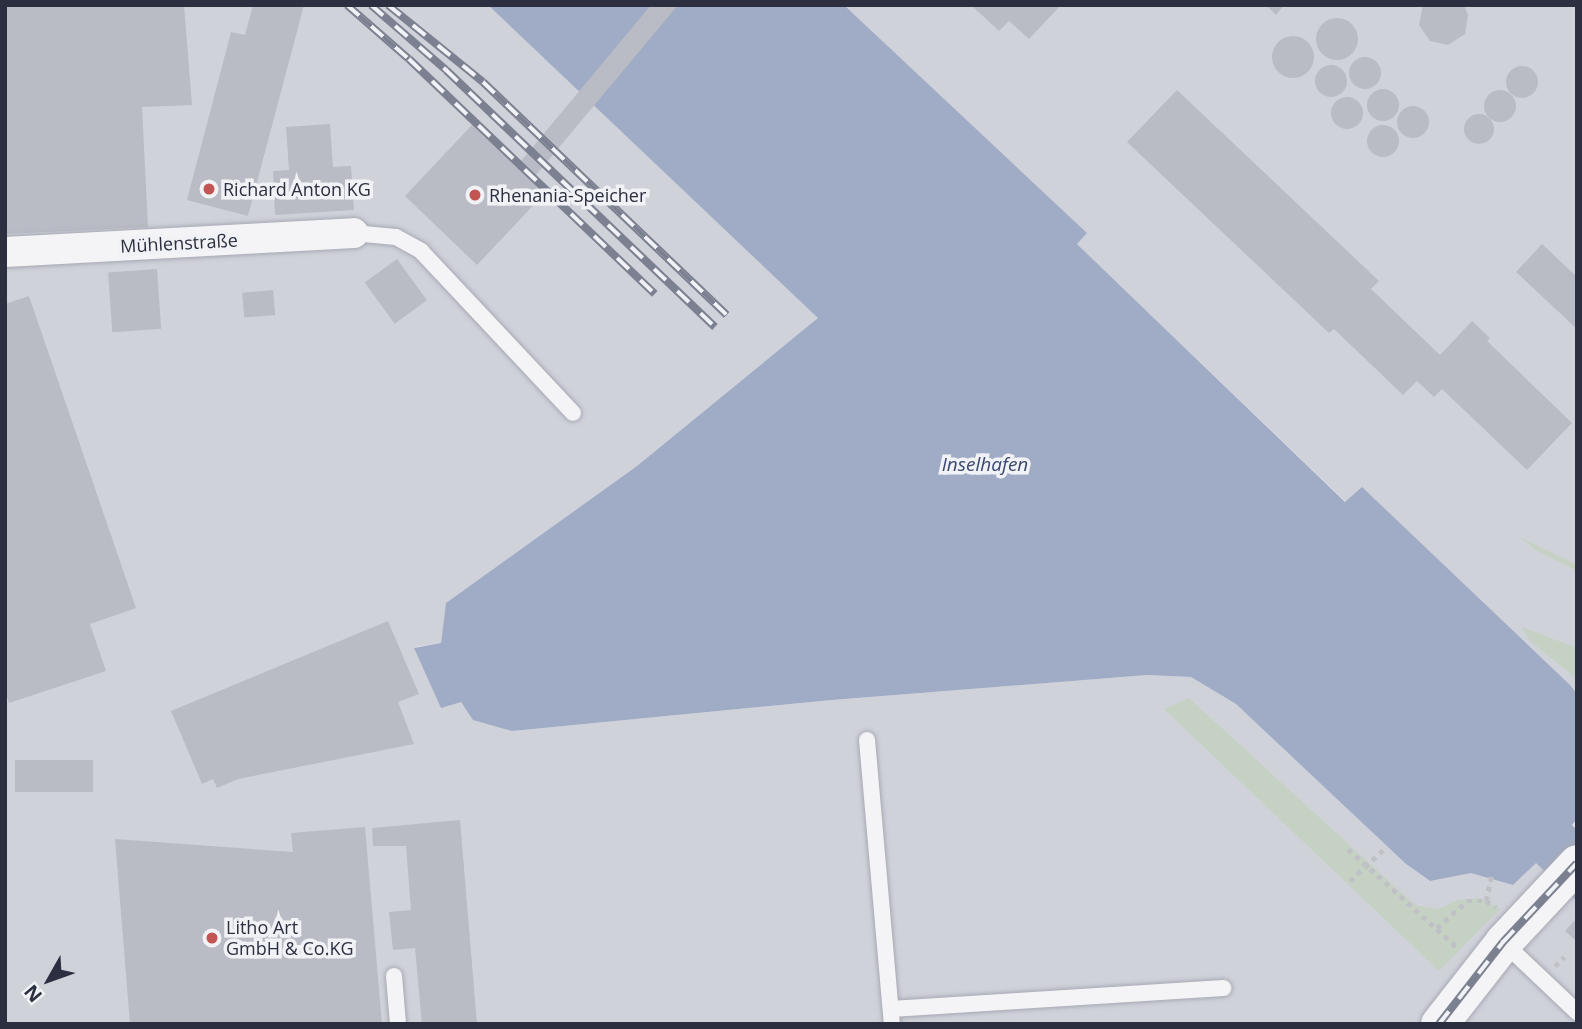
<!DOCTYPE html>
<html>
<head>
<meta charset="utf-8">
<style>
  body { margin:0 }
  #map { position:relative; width:1582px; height:1029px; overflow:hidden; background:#e1e3e9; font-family:"Open Sans",sans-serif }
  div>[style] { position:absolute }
  .built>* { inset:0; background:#d0d2da }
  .green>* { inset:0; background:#c5d2c3 }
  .water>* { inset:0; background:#a0acc5 }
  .building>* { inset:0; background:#b9bcc5; transform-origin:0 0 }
  .round { border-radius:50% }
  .path>* { height:4.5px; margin-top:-2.25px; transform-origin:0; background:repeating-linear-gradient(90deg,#c0c1c7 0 5px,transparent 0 10px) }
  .roads { filter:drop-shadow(0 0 2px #a7a9b3) drop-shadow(0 0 2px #a7a9b3) }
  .service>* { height:16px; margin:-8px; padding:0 8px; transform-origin:8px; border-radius:8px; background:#f4f4f7 }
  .minor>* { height:30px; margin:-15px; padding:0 15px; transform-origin:15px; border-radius:15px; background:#f4f4f7 }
  .tertiary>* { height:37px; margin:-18.5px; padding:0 18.5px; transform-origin:18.5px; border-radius:18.5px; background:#f4f4f7 }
  .rail>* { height:8px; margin-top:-4px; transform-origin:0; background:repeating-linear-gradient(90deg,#f1f2f6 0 16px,#7c8191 0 32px); box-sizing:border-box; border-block:2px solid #7c8191 }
  .dots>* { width:19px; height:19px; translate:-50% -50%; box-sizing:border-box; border:4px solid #f1f2f6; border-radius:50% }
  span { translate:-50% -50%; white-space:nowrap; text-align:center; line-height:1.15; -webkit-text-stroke:7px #f1f2f6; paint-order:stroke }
  .poi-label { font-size:18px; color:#2b2f3f }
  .left { translate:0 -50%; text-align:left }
  .street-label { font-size:18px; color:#2b2f3f }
  .water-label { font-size:19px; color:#39486f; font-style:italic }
  .frame { position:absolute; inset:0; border:7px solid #2b2f3f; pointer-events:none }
  .north { position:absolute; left:14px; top:945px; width:70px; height:70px; -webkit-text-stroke:5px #f1f2f6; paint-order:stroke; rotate:230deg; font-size:19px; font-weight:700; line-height:28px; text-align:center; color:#2b2f3f }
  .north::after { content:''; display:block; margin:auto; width:24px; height:32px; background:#2b2f3f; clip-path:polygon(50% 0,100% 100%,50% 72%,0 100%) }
</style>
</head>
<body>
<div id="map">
  <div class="built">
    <i style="clip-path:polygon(5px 5px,488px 5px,819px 318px,637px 466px,446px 603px,441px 643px,414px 647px,461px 702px,512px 731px,832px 700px,1147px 675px,1191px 677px,1236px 704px,1406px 864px,1429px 881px,1471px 872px,1513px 885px,1536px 862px,1577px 901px,1577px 1024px,5px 1024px)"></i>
    <i style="clip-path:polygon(844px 5px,1577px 5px,1577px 694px,1362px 488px,1346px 502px,1077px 244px,1087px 233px)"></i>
  </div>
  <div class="green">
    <i style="clip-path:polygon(1520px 537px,1577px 565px,1577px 571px,1534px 549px)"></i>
    <i style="clip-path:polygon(1522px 627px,1577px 648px,1577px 679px,1529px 640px)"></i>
    <i style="clip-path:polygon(1189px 698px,1415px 905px,1438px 909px,1458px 900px,1480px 898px,1500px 909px,1439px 971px,1164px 709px)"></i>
  </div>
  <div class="water">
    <i style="clip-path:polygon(488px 5px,844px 5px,1087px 233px,1077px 244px,1345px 502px,1362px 487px,1570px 685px,1577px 694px,1577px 819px,1572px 825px,1577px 830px,1577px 901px,1536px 863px,1513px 885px,1471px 873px,1430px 881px,1406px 864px,1236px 704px,1191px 677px,1147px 675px,832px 700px,512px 731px,473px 720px,461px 702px,441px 708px,414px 648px,441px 643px,446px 603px,637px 466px,818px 318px)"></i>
  </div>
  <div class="building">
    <i style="clip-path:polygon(5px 5px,184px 5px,192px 105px,142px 107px,148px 227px,5px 234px)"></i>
    <i style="clip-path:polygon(253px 5px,304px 5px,248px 216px,187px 200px,231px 32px,245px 35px)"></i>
    <i style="clip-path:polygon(651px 5px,678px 5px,531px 181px,545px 193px,477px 265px,405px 196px,472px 125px,516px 167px)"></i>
    <i style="clip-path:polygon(971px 5px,1061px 5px,1029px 39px,1009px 21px,999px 31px)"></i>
    <i style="clip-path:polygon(1266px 5px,1284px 5px,1276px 15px)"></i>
    <i style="clip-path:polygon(1423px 5px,1464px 5px,1468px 15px,1465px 34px,1448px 45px,1430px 41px,1419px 25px)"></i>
    <i class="round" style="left:1316px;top:18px;width:42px;height:42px"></i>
    <i class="round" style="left:1272px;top:36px;width:42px;height:42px"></i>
    <i class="round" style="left:1349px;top:57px;width:32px;height:32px"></i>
    <i class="round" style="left:1315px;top:65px;width:32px;height:32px"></i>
    <i class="round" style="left:1506px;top:66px;width:32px;height:32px"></i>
    <i class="round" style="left:1367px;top:89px;width:32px;height:32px"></i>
    <i style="clip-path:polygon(1177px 90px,1379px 281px,1371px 289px,1440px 355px,1472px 321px,1490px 338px,1487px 341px,1572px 423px,1527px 470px,1442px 389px,1434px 397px,1417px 381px,1403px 395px,1334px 329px,1329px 333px,1127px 142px)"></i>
    <i class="round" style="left:1484px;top:90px;width:32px;height:32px"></i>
    <i class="round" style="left:1331px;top:97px;width:32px;height:32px"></i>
    <i class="round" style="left:1397px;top:106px;width:32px;height:32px"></i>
    <i class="round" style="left:1464px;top:114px;width:30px;height:30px"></i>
    <i style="clip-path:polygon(330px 124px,333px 167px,351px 166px,354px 210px,275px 215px,273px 171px,289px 170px,286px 127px)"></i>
    <i class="round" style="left:1367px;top:125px;width:32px;height:32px"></i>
    <i style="clip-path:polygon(1542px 244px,1577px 277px,1577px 329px,1516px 272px)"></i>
    <i style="left:397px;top:259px;width:51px;height:40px;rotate:54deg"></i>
    <i style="left:157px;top:269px;width:60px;height:49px;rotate:86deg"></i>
    <i style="left:273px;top:290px;width:25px;height:31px;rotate:85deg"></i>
    <i style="clip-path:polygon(29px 296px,136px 608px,90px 624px,106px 671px,9px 703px,5px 691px,5px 304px)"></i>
    <i style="clip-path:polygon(388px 621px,419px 694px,398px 702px,414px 744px,238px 779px,217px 788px,213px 779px,202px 784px,171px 711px)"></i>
    <i style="left:93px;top:760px;width:32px;height:78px;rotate:90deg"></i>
    <i style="clip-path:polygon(460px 820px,477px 1024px,422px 1024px,415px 948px,393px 950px,389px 912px,411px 910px,406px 846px,373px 846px,372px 828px)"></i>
    <i style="clip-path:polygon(365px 827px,382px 1024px,130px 1024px,115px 839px,293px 852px,291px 833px)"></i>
    <i style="clip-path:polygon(1577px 918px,1577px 938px,1575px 940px,1565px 931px)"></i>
  </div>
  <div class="path">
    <i style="left:1348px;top:849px;width:149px;rotate:42deg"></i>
    <i style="left:1350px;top:881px;width:47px;rotate:-43.3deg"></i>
    <i style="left:1486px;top:901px;width:25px;rotate:-78deg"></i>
    <i style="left:1437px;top:928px;width:40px;rotate:-42deg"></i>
    <i style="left:1467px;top:901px;width:19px"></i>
    <i style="left:1486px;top:901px;width:12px;rotate:31deg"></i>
    <i style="left:1555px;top:966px;width:13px;rotate:-45deg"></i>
  </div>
  <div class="roads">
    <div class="service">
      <i style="left:353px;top:233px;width:43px;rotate:5.3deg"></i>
      <i style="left:396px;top:237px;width:29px;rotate:29deg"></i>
      <i style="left:421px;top:251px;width:222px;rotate:46.8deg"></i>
      <i style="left:867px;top:740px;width:285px;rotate:85deg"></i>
      <i style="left:1503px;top:942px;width:102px;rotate:43.4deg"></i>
      <i style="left:394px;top:976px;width:48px;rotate:85.2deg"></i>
      <i style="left:891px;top:1009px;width:333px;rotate:-3.6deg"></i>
    </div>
    <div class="minor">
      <i style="left:5px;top:252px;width:349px;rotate:-3.1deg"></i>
    </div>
    <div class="tertiary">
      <i style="left:1439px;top:1024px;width:104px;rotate:-52deg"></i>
      <i style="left:1503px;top:942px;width:108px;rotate:-46.9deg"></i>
    </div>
  </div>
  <div class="rail">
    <i style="left:347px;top:5px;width:82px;rotate:41.1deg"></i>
    <i style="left:409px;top:59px;width:340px;rotate:43.7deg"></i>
    <i style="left:371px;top:5px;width:99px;rotate:40.9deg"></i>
    <i style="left:446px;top:70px;width:372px;rotate:43.7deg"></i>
    <i style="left:388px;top:5px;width:122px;rotate:39deg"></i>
    <i style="left:483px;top:82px;width:337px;rotate:43.7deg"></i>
    <i style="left:1439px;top:1024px;width:104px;rotate:-52deg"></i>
    <i style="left:1503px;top:942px;width:108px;rotate:-46.9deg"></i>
  </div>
  <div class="dots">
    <i style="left:209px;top:189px;background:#c25452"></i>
    <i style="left:475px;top:195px;background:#c25452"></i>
    <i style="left:212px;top:938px;background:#c25452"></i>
  </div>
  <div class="poi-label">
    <span class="left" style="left:223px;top:189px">Richard Anton KG</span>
    <span class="left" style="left:489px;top:195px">Rhenania-Speicher</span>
    <span class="left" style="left:226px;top:938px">Litho Art<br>GmbH &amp; Co.KG</span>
  </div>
  <div class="street-label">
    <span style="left:179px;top:243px;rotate:-3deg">Mühlenstraße</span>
  </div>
  <div class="water-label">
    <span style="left:985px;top:465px">Inselhafen</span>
  </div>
  <div class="frame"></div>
  <div class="north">N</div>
</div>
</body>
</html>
